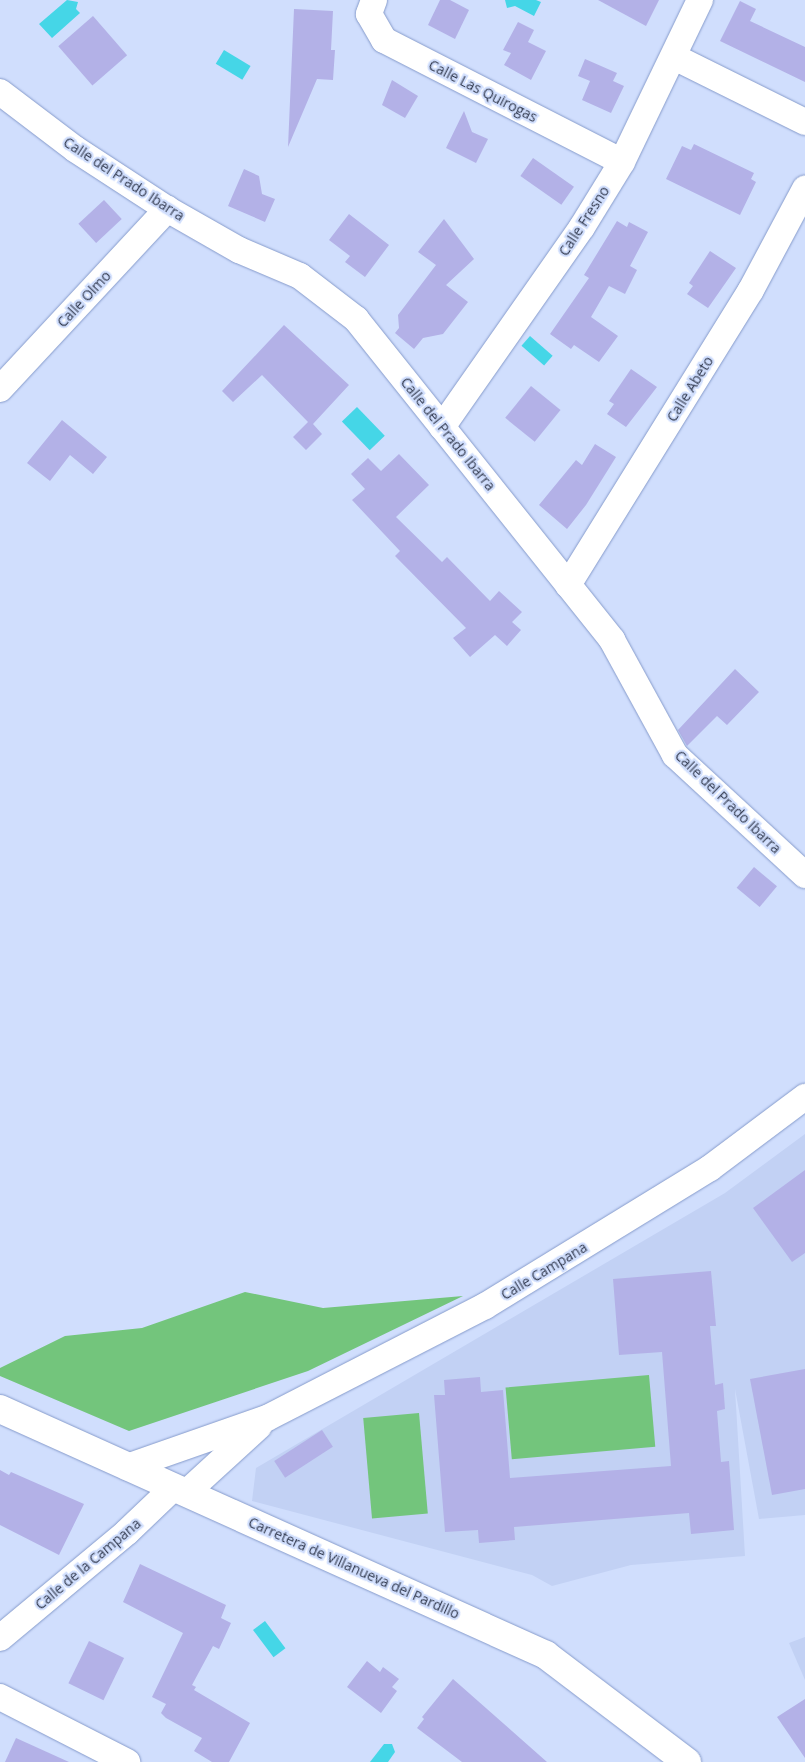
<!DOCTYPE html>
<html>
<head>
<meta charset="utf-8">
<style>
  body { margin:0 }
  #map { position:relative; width:805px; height:1762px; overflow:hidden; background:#d0defd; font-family:"Open Sans",sans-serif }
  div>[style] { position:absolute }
  .built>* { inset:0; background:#c2d1f4 }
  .green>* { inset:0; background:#73c57c; transform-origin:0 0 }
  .water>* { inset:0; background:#45d6e7; transform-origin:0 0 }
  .building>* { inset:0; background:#b3b1e7; transform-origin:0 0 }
  .roads { filter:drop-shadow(0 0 1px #869bcb) drop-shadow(0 0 1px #869bcb) }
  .street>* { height:26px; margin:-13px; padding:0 13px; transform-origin:13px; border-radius:13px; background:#fff }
  .secondary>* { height:28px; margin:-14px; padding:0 14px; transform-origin:14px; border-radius:14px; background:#fff }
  span { translate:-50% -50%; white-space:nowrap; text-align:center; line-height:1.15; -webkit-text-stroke:4.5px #d0defd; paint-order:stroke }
  .street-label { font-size:14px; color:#333b50 }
</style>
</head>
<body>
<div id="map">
  <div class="built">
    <i style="clip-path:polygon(805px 1134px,805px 1515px,759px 1519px,735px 1389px,745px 1556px,631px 1565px,552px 1586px,532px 1575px,252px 1501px,256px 1468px,725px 1193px)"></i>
    <i style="clip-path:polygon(805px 1637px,805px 1680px,789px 1643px)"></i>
  </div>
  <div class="green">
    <i style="clip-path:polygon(245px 1292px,323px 1308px,463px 1296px,308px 1371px,129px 1431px,0 1376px,0 1368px,65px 1336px,142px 1328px)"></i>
    <i style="left:649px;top:1375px;width:72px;height:144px;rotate:85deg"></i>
    <i style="left:419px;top:1413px;width:101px;height:56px;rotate:85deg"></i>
  </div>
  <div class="water">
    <i style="clip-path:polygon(67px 0,78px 2px,76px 9px,80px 13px,52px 38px,39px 24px)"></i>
    <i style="clip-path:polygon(505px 0,536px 0,541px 2px,534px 16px,515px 6px,507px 8px)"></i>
    <i style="left:224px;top:50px;width:31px;height:16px;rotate:31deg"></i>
    <i style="left:530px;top:336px;width:30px;height:13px;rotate:41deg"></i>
    <i style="left:357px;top:407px;width:40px;height:21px;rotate:46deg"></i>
    <i style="left:265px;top:1621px;width:34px;height:15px;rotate:53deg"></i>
    <i style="clip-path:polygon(384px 1744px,392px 1744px,395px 1752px,388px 1762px,370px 1762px)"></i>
  </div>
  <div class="building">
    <i style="clip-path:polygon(440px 0,450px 0,469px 10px,455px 39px,428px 25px)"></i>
    <i style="clip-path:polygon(598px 0,659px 0,646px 26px)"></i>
    <i style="clip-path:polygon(740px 1px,756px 9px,750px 21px,805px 47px,805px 82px,720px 41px)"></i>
    <i style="clip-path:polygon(294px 9px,333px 11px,331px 50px,335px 50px,333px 80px,317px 79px,288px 147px)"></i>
    <i style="left:93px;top:16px;width:52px;height:46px;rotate:49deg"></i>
    <i style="clip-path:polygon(518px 22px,534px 30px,528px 42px,546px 51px,531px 80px,504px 65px,511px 53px,503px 50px)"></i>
    <i style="clip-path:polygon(585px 59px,617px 73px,613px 81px,624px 86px,611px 113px,582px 100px,590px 81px,578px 76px)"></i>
    <i style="clip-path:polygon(392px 80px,418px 96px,405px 118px,382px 105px)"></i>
    <i style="clip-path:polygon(464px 111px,472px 132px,488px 139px,476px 163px,446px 148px)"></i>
    <i style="clip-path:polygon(694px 144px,754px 173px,751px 179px,756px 182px,740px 215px,666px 179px,682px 146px,691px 150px)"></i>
    <i style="left:533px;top:158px;width:50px;height:22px;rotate:35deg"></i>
    <i style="clip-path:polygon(244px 169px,259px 176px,262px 194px,275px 199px,265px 222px,228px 206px)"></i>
    <i style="left:104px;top:200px;width:26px;height:35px;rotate:47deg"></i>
    <i style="clip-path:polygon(349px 214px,389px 245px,365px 277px,345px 262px,350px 256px,329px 240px)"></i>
    <i style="clip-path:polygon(444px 219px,474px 259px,446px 285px,468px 302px,443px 334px,423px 338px,414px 349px,395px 333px,399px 328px,398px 315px,436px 265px,418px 252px)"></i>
    <i style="clip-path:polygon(617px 221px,627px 227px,629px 222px,648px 232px,630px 266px,637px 270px,625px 294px,609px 286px,591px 317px,618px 336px,599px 362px,574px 345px,571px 349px,550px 334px,589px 278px,584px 275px)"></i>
    <i style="clip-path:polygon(710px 251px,736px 268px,708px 308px,687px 294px,693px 286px,689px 283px)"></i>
    <i style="clip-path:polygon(284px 325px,349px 385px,313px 424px,322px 434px,306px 450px,293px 437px,308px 422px,262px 375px,233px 402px,222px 391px)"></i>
    <i style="clip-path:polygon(631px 369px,657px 387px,626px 427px,607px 414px,614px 404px,609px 401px)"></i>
    <i style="left:531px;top:386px;width:38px;height:41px;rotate:39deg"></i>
    <i style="clip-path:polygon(62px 420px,107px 457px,93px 474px,70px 455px,50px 481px,27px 463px)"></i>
    <i style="clip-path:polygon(595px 444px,616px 457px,586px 505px,567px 529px,539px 505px,576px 460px,582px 465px)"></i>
    <i style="clip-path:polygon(399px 454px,429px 485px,396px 517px,442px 562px,447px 557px,490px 601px,499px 591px,522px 612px,512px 622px,521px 630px,507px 646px,495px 635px,470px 657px,453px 638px,466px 628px,395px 556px,400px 551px,352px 500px,365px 489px,351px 474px,368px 458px,381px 471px)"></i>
    <i style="clip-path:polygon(735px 669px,759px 692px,727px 725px,717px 716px,687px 746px,678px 730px)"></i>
    <i style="left:754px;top:867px;width:30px;height:27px;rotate:40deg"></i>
    <i style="clip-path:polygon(805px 1170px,805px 1253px,792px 1262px,753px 1208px)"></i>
    <i style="clip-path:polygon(711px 1271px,716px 1326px,710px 1326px,715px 1385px,723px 1383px,725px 1409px,717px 1411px,721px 1462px,729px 1461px,734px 1530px,691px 1534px,689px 1513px,514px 1527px,515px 1540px,479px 1543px,478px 1530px,445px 1532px,434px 1395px,445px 1395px,444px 1380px,480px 1377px,481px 1392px,503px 1390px,510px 1478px,671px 1466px,662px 1352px,619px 1355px,613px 1279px)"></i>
    <i style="clip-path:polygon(805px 1369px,805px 1489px,772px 1495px,750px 1379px)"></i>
    <i style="left:322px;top:1430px;width:20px;height:57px;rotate:57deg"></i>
    <i style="clip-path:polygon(0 1470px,9px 1475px,11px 1472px,84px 1504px,59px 1555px,0 1525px)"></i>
    <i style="clip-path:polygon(140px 1564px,226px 1605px,221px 1618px,231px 1623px,219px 1649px,213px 1646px,192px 1685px,196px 1687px,194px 1690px,250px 1723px,229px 1762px,212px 1762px,194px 1751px,202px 1738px,166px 1718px,161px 1713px,166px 1704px,152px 1697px,183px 1633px,123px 1602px)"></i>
    <i style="left:89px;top:1641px;width:39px;height:47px;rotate:26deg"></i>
    <i style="clip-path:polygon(367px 1661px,380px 1672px,383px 1667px,399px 1679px,392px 1687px,397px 1691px,381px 1713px,347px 1687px)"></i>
    <i style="clip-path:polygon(453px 1679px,547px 1762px,462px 1762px,417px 1728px,424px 1719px,422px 1717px)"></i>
    <i style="clip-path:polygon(805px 1699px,805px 1758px,777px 1717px)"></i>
    <i style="clip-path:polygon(16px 1738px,69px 1762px,5px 1762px)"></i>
  </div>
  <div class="roads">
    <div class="street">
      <i style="left:374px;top:0;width:15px;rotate:110deg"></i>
      <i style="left:369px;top:14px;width:30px;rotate:60deg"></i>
      <i style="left:384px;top:40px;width:267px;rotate:27.1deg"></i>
      <i style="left:674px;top:57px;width:146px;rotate:26.4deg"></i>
      <i style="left:0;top:92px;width:94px;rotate:37.2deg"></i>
      <i style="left:75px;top:149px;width:110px;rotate:33.1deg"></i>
      <i style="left:167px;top:209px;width:83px;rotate:29.7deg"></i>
      <i style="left:239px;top:250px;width:66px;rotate:23.1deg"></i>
      <i style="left:300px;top:276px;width:71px;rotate:37.5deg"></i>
      <i style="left:356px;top:319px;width:411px;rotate:51.4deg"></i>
      <i style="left:612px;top:640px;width:131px;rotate:61.3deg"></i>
      <i style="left:675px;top:755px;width:177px;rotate:42.7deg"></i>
      <i style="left:0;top:389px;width:246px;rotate:-47.1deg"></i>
      <i style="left:442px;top:427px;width:244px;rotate:-55deg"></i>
      <i style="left:582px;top:227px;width:76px;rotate:-58.4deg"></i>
      <i style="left:622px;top:162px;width:180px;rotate:-64.3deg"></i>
      <i style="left:568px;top:585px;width:347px;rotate:-58.2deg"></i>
      <i style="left:751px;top:290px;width:115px;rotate:-61.9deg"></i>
      <i style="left:127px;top:1467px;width:148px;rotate:-19.3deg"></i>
      <i style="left:267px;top:1418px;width:245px;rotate:-27.2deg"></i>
      <i style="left:485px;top:1306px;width:264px;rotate:-31.5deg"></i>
      <i style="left:710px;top:1168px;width:119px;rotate:-36.8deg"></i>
      <i style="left:186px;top:1493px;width:99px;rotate:-42.5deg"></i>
      <i style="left:0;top:1638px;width:165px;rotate:-39.8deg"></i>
      <i style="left:127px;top:1532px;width:64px;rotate:-43.7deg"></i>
      <i style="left:0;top:1697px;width:143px;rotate:27.1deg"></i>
    </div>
    <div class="secondary">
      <i style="left:0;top:1409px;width:599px;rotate:24.25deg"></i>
      <i style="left:546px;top:1655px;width:177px;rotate:37.2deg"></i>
    </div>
  </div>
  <div class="street-label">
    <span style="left:483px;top:91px;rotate:27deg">Calle Las Quirogas</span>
    <span style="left:124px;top:179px;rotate:33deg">Calle del Prado Ibarra</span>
    <span style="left:584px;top:221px;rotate:-57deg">Calle Fresno</span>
    <span style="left:84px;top:299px;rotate:-47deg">Calle Olmo</span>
    <span style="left:690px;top:389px;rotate:-58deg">Calle Abeto</span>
    <span style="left:448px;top:434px;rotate:51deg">Calle del Prado Ibarra</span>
    <span style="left:728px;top:802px;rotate:44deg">Calle del Prado Ibarra</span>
    <span style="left:544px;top:1271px;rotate:-31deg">Calle Campana</span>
    <span style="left:88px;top:1564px;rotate:-40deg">Calle de la Campana</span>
    <span style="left:354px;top:1568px;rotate:24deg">Carretera de Villanueva del Pardillo</span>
  </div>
</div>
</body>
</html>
